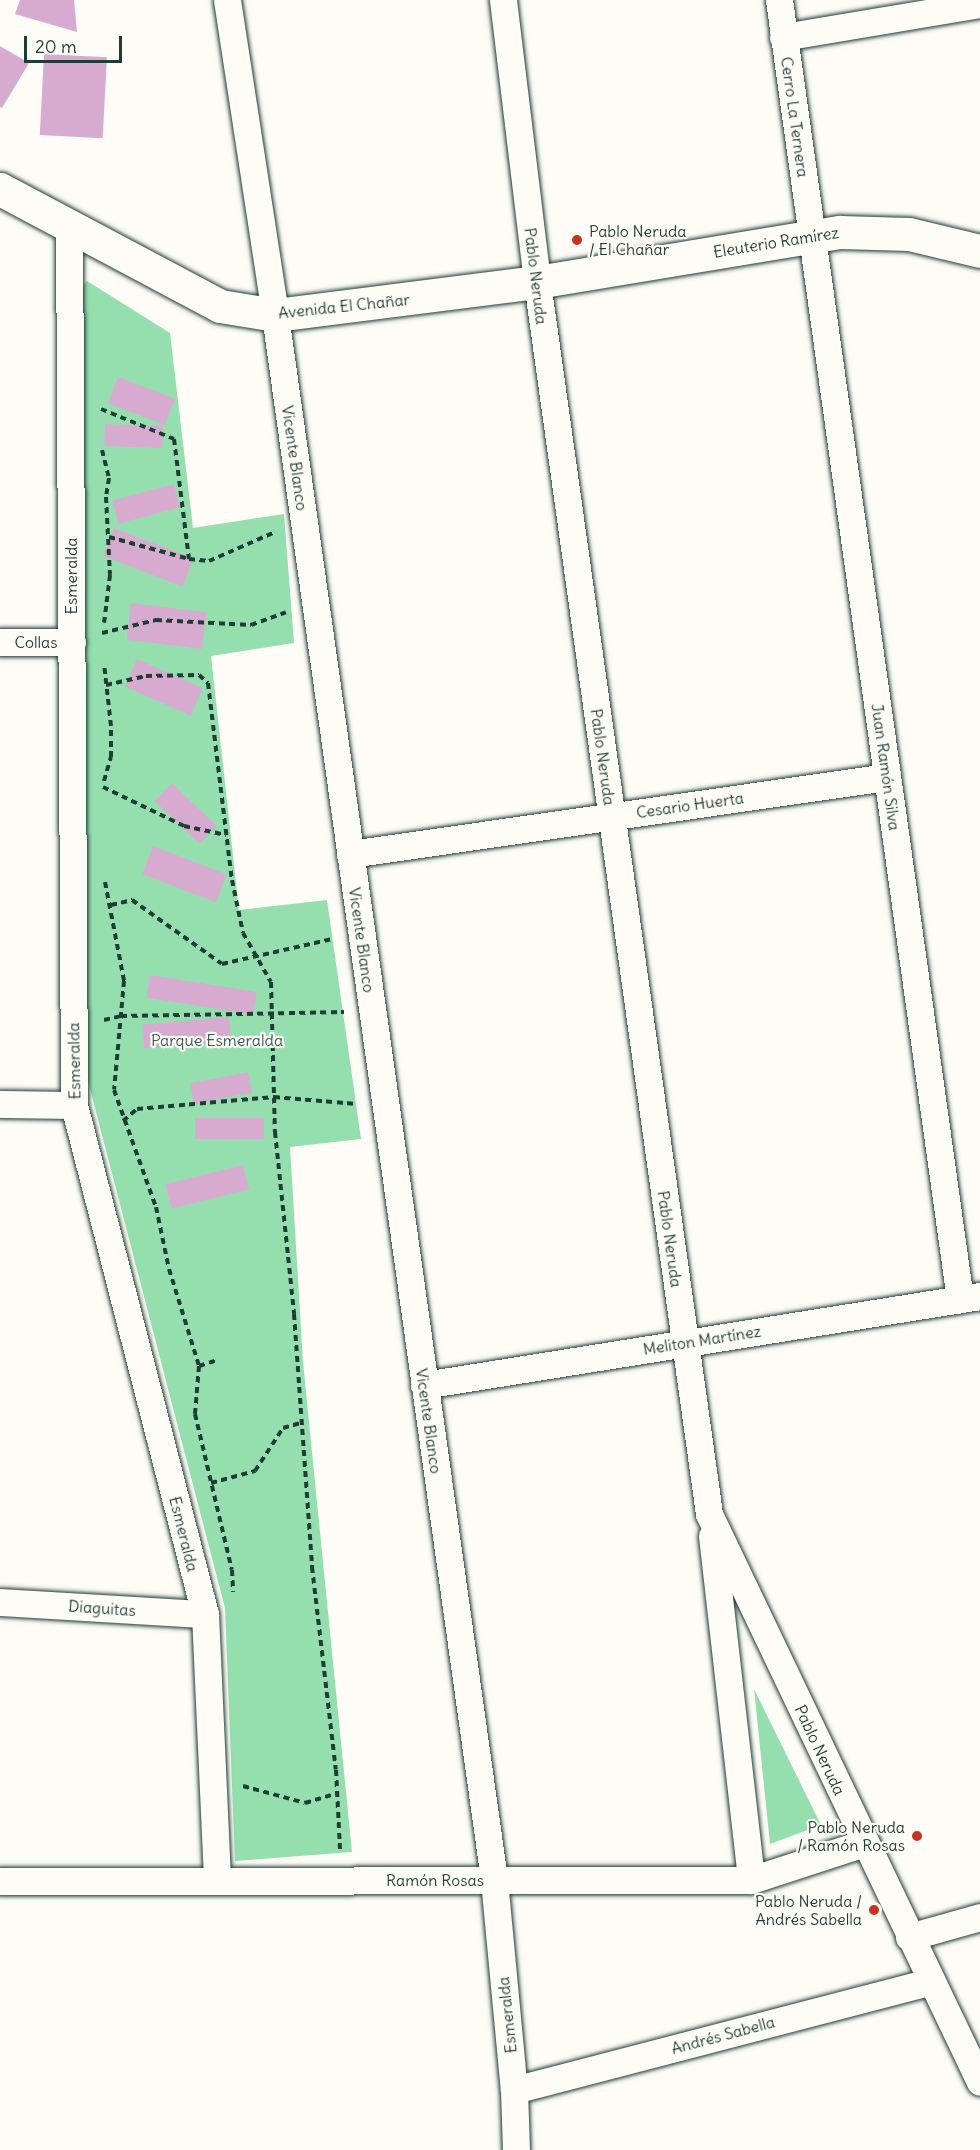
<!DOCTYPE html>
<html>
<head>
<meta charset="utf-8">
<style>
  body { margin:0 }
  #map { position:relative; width:980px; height:2150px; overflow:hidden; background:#fdfcf7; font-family:Delius,sans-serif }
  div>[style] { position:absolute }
  .green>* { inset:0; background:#95dfaf }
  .building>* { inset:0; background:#d7abcf; transform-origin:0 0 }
  .path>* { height:4px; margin-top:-2px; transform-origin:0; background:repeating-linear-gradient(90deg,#1f3d34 0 6px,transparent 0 10.5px) }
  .roads { filter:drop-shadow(0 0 2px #1f3d34) drop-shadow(0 0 2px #1f3d34) }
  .street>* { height:27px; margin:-13.5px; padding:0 13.5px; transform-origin:13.5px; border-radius:13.5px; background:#fdfcf7 }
  .secondary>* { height:33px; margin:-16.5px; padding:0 16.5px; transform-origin:16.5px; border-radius:16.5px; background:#fdfcf7 }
  .dots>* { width:16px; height:16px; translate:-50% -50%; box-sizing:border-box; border:3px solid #fdfcf7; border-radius:50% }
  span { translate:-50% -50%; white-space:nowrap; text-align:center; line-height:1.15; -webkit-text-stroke:4.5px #fdfcf7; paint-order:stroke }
  .street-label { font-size:16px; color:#1f3d34 }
  .poi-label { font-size:16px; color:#1f3d34 }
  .left { translate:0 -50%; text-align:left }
  .right { translate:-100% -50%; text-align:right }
  .park-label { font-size:16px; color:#375d4d }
  .scale { position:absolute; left:24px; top:36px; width:98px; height:27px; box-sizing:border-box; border:3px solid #1f3d34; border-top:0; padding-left:8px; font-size:18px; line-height:21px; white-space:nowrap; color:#1f3d34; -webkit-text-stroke:4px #fdfcf7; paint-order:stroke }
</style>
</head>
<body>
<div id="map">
  <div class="green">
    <i style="clip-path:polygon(87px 281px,170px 333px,193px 528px,284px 514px,294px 643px,211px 656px,239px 910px,327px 900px,361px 1139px,290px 1147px,303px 1362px,352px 1852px,235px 1861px,225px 1608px,88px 1081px,80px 359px,81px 287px)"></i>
    <i style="clip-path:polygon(754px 1689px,821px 1825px,770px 1844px)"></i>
  </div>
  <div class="building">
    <i style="clip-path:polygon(20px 0,74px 0,77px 32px,15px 14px)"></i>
    <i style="clip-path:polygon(0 46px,29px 63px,2px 108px,0 107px)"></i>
    <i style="left:44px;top:54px;width:63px;height:81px;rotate:3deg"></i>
    <i style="left:118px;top:377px;width:61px;height:28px;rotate:21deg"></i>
    <i style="left:105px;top:424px;width:58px;height:22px;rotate:2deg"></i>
    <i style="left:174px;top:484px;width:24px;height:64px;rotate:75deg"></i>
    <i style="left:114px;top:528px;width:85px;height:30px;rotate:21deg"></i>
    <i style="left:131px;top:603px;width:76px;height:37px;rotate:7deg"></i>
    <i style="left:137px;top:659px;width:72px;height:30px;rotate:24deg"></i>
    <i style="left:172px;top:783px;width:62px;height:25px;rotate:44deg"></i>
    <i style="left:153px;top:846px;width:79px;height:30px;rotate:21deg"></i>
    <i style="left:150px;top:975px;width:108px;height:23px;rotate:9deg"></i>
    <i style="left:229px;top:1017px;width:24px;height:87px;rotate:85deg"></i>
    <i style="left:248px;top:1072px;width:21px;height:59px;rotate:79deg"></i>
    <i style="left:195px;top:1118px;width:69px;height:21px"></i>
    <i style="left:243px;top:1165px;width:25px;height:80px;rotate:76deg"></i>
  </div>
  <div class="path">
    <i style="left:101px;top:409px;width:79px;rotate:22.3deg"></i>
    <i style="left:174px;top:439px;width:121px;rotate:82.9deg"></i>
    <i style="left:102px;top:450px;width:29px;rotate:76deg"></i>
    <i style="left:109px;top:478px;width:19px;rotate:99deg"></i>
    <i style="left:106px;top:497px;width:78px;rotate:87.1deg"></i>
    <i style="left:110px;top:575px;width:48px;rotate:97.1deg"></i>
    <i style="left:109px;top:537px;width:83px;rotate:15.4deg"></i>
    <i style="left:189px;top:559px;width:20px;rotate:6deg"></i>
    <i style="left:209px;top:561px;width:72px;rotate:-23.7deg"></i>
    <i style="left:102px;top:633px;width:56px;rotate:-13.5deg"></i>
    <i style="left:156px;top:620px;width:95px;rotate:3deg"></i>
    <i style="left:251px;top:625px;width:37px;rotate:-20deg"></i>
    <i style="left:106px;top:685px;width:41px;rotate:-12.7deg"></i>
    <i style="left:146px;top:676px;width:53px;rotate:-1.1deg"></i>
    <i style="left:199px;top:675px;width:12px;rotate:42deg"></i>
    <i style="left:208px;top:683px;width:198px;rotate:83.1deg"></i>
    <i style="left:232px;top:880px;width:54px;rotate:78.3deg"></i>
    <i style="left:243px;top:933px;width:56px;rotate:60.3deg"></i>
    <i style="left:271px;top:982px;width:150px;rotate:88.5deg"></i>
    <i style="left:275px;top:1132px;width:183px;rotate:84deg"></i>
    <i style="left:294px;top:1314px;width:254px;rotate:85.9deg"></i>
    <i style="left:312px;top:1567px;width:204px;rotate:83.3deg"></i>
    <i style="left:336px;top:1770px;width:80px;rotate:87.1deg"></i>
    <i style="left:104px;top:781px;width:25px;rotate:-74deg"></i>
    <i style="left:111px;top:757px;width:31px;rotate:-90deg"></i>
    <i style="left:111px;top:726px;width:62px;rotate:-96.4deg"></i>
    <i style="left:103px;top:787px;width:90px;rotate:25.7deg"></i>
    <i style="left:184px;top:826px;width:43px;rotate:12.1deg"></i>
    <i style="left:105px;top:882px;width:101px;rotate:79.1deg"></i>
    <i style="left:124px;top:981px;width:109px;rotate:95.2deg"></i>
    <i style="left:114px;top:1090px;width:124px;rotate:70.3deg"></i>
    <i style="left:156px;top:1207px;width:63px;rotate:78.2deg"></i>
    <i style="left:169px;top:1269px;width:102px;rotate:72.8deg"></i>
    <i style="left:199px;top:1366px;width:48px;rotate:94.8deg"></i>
    <i style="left:195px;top:1414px;width:160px;rotate:76.7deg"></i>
    <i style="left:232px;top:1570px;width:22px;rotate:87deg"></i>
    <i style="left:111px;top:905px;width:22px;rotate:-13deg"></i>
    <i style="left:132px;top:900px;width:110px;rotate:35.4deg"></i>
    <i style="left:222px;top:964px;width:113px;rotate:-12.8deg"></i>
    <i style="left:104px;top:1020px;width:17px;rotate:-13deg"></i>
    <i style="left:121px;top:1016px;width:223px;rotate:-1deg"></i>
    <i style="left:123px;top:1121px;width:18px;rotate:-41deg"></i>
    <i style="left:137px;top:1109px;width:138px;rotate:-5deg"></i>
    <i style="left:274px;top:1097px;width:83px;rotate:4.8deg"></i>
    <i style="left:199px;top:1366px;width:19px;rotate:-18deg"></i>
    <i style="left:211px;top:1483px;width:46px;rotate:-15.3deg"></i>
    <i style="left:255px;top:1471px;width:51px;rotate:-56.9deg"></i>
    <i style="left:283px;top:1428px;width:19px;rotate:-16deg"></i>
    <i style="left:243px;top:1786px;width:64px;rotate:15.3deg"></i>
    <i style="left:305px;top:1803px;width:34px;rotate:-17deg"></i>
  </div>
  <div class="roads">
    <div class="street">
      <i style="left:227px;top:0;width:319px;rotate:81.3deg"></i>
      <i style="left:275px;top:315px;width:1580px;rotate:82.03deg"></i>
      <i style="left:494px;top:1880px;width:211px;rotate:84.6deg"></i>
      <i style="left:514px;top:2090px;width:60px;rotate:88.1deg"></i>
      <i style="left:503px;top:0;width:284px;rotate:83.1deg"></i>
      <i style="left:537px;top:282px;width:1244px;rotate:82.05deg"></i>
      <i style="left:709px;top:1514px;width:629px;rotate:64.49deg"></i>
      <i style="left:779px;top:0;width:1312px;rotate:82.07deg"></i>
      <i style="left:783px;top:37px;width:200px;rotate:-9.5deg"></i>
      <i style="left:69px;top:225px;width:880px;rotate:89.67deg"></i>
      <i style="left:74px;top:1105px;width:526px;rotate:75.57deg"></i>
      <i style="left:205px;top:1614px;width:267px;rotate:87.4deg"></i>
      <i style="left:0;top:642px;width:72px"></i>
      <i style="left:350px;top:854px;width:542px;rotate:-8.16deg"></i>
      <i style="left:0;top:1104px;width:74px;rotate:0.8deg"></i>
      <i style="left:424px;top:1385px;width:563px;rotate:-9.09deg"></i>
      <i style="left:712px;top:1536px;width:346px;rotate:83.5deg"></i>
      <i style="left:0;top:1602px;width:205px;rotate:3.4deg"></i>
      <i style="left:0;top:1881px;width:751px;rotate:-0.08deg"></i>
      <i style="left:751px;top:1880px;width:119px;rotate:-18.1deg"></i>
      <i style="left:909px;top:1937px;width:74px;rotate:-15.7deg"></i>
      <i style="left:514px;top:2090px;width:431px;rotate:-14.6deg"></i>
    </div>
    <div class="secondary">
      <i style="left:0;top:189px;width:249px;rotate:28deg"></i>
      <i style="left:220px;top:306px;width:56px;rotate:9.3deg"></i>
      <i style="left:275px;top:315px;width:264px;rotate:-7.2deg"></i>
      <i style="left:537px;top:282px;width:307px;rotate:-9.4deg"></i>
      <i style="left:840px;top:232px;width:69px;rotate:1.7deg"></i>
      <i style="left:909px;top:234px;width:73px;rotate:13.5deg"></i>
    </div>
  </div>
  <div class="dots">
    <i style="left:577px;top:240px;background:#c8321e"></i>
    <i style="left:917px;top:1836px;background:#c8321e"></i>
    <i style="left:874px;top:1910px;background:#c8321e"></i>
  </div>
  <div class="street-label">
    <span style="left:795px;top:117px;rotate:82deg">Cerro La Ternera</span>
    <span style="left:776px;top:242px;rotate:-9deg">Eleuterio Ramírez</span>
    <span style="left:536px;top:276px;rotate:83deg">Pablo Neruda</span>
    <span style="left:344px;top:306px;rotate:-6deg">Avenida El Chañar</span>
    <span style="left:295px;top:458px;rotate:82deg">Vicente Blanco</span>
    <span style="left:71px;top:576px;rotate:-90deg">Esmeralda</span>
    <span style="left:36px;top:642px">Collas</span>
    <span style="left:603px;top:757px;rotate:82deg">Pablo Neruda</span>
    <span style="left:886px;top:767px;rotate:82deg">Juan Ramón Silva</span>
    <span style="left:690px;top:805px;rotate:-8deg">Cesario Huerta</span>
    <span style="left:362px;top:940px;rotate:82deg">Vicente Blanco</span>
    <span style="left:74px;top:1061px;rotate:-91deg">Esmeralda</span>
    <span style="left:670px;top:1239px;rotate:82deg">Pablo Neruda</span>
    <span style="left:702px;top:1340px;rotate:-9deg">Meliton Martínez</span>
    <span style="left:429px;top:1421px;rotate:82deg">Vicente Blanco</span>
    <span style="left:184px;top:1534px;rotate:76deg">Esmeralda</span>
    <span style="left:102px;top:1608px;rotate:4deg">Diaguitas</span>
    <span style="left:820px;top:1750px;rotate:65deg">Pablo Neruda</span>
    <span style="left:435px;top:1880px">Ramón Rosas</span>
    <span style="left:507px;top:2015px;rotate:-96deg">Esmeralda</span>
    <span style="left:723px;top:2035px;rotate:-15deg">Andrés Sabella</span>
  </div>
  <div class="poi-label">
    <span class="left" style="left:589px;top:240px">Pablo Neruda<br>/ El Chañar</span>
    <span class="right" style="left:905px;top:1836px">Pablo Neruda<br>/ Ramón Rosas</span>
    <span class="right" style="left:862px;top:1910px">Pablo Neruda /<br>Andrés Sabella</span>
  </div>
  <div class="park-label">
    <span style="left:217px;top:1040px">Parque Esmeralda</span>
  </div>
  <div class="scale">20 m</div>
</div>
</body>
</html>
